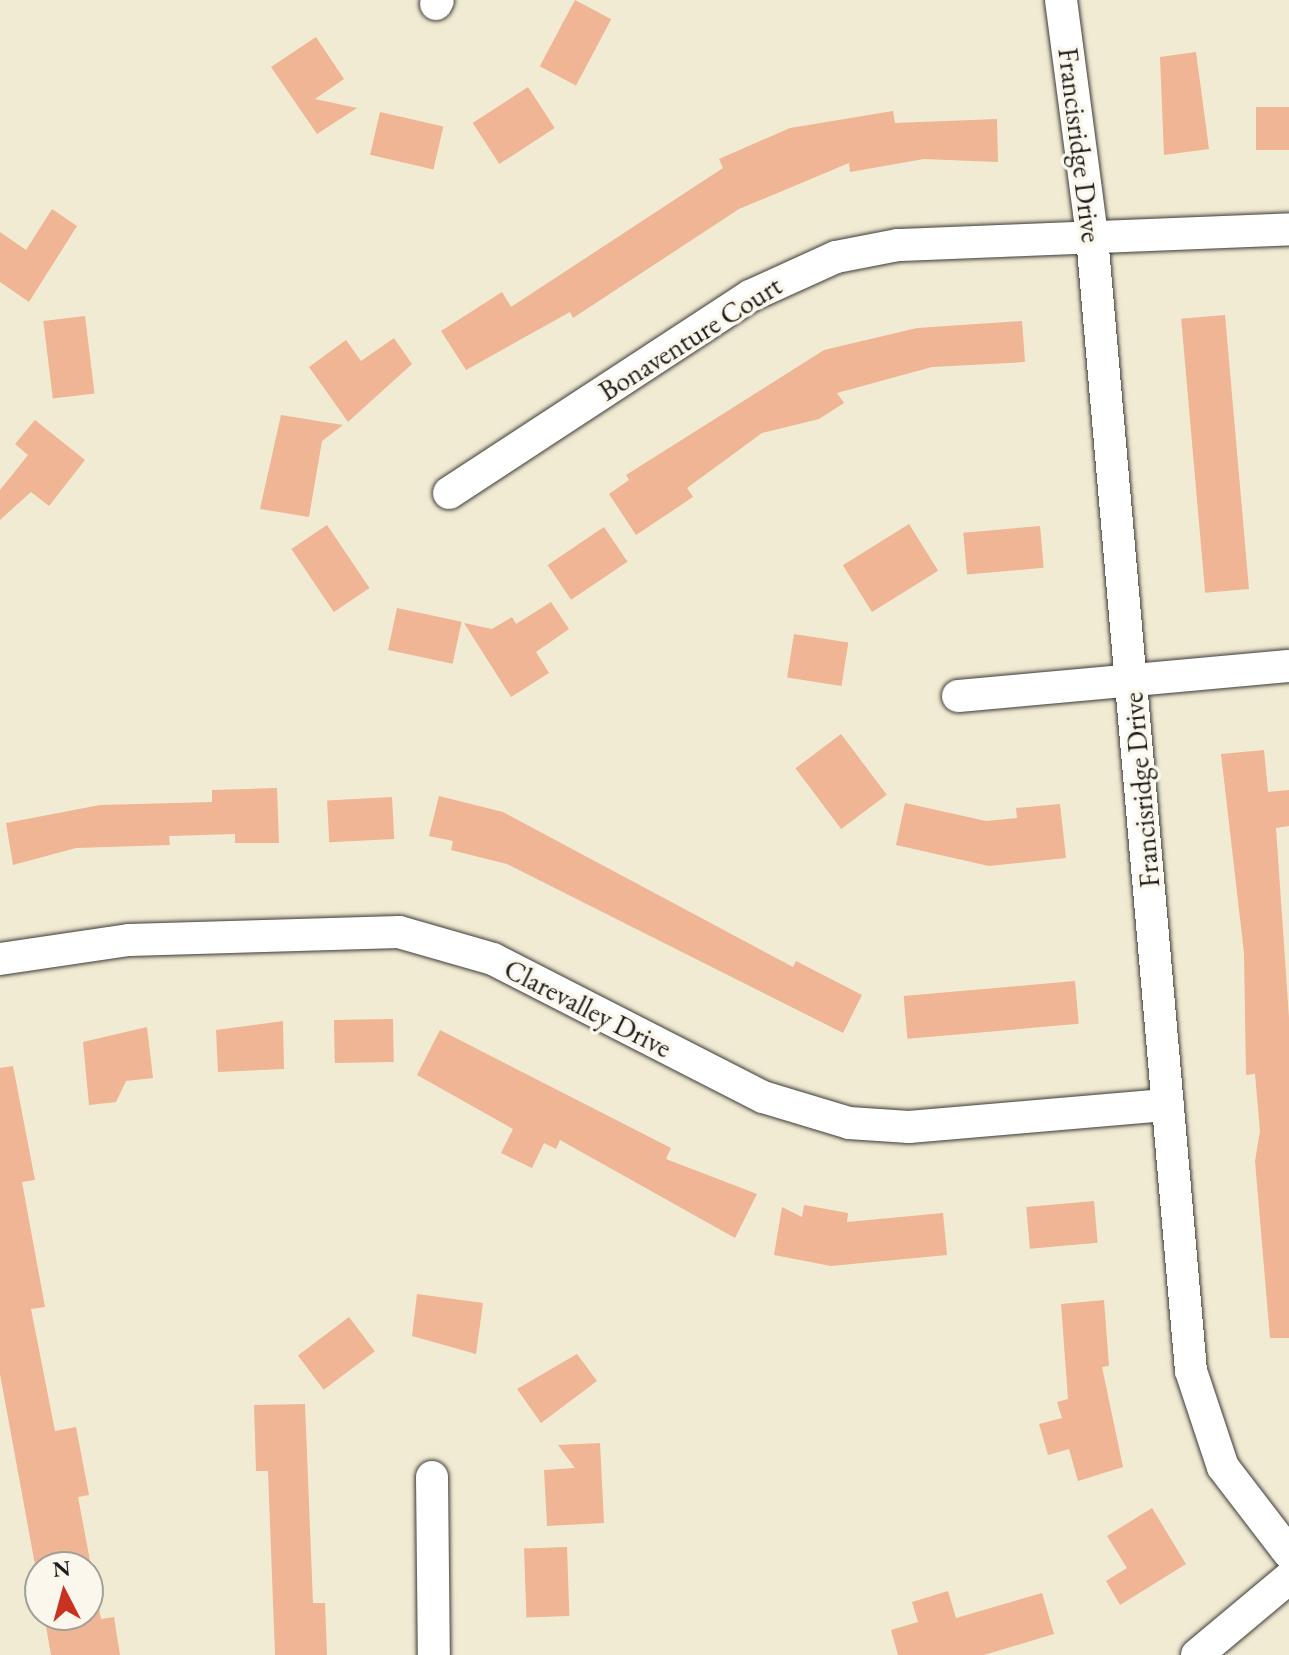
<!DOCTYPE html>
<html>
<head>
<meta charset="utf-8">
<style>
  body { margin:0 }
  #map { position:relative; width:1289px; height:1655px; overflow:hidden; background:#f2ebd3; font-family:"EB Garamond",serif }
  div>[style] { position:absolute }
  .building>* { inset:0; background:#efb594; transform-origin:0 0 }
  .roads { filter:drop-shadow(0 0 2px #3c3b37) drop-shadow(0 0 2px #3c3b37) }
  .street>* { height:32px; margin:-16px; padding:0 16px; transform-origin:16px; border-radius:16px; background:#fff }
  span { translate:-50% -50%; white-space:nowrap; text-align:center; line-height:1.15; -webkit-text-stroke:7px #fbf7ec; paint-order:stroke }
  .street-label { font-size:28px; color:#1c1c1c }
  .north { position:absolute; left:24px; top:1551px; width:80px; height:80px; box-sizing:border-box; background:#fbf7ec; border:2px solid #a29f99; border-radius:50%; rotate:354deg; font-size:22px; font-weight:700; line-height:32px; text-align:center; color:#1c1c1c }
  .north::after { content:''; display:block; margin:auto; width:28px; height:36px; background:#c8321e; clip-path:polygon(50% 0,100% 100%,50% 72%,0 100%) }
</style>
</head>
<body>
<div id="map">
  <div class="building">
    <i style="left:575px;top:0;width:41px;height:75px;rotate:28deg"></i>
    <i style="clip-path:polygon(316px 37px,344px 79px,315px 99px,357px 108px,317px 134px,271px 67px)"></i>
    <i style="clip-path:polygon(1196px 52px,1209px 149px,1164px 155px,1160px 57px)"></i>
    <i style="left:528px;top:87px;width:49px;height:66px;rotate:57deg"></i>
    <i style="left:1289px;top:107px;width:43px;height:33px;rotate:90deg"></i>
    <i style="clip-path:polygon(893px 111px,895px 123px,997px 119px,998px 162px,924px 159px,850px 172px,849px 163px,739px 209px,573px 318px,570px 312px,466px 370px,441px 331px,502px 292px,511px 307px,723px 168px,719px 159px,790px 128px)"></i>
    <i style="left:380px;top:112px;width:65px;height:44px;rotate:13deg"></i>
    <i style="clip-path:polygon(52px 209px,77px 226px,29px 302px,0 282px,0 232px,26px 250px)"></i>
    <i style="left:1225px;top:315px;width:275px;height:44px;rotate:85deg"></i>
    <i style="left:85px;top:316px;width:78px;height:42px;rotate:83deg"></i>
    <i style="clip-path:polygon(1022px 321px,1025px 362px,932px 367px,837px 393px,844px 403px,819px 419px,762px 433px,687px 488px,693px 497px,636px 535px,609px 494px,629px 480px,626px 475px,824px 350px,917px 328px)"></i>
    <i style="clip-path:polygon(394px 338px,412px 364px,348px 422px,309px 367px,346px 340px,361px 361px)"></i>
    <i style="clip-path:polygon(281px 415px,343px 425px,322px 441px,309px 517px,260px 509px)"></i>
    <i style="clip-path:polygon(35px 420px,85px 460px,49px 506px,31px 492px,0 520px,0 490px,28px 455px,15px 444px)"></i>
    <i style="left:909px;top:524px;width:55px;height:78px;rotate:58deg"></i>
    <i style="left:327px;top:525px;width:76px;height:43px;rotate:56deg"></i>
    <i style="left:1040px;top:526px;width:42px;height:77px;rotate:85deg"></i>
    <i style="left:604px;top:527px;width:42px;height:68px;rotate:56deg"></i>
    <i style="clip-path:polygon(551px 602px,569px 629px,536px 652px,549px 673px,511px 697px,464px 623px,492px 629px,512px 617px,516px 624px)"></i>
    <i style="left:397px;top:608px;width:66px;height:43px;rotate:12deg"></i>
    <i style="left:794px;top:634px;width:55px;height:44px;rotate:9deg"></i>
    <i style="left:841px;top:734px;width:76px;height:57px;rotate:53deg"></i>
    <i style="clip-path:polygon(1264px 750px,1268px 792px,1289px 790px,1289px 826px,1276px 828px,1289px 1018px,1289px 1338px,1270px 1338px,1255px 1161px,1260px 1131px,1255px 1074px,1246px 1075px,1244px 953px,1221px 754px)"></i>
    <i style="clip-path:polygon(277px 788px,279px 843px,235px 843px,235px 834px,169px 836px,170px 845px,76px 848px,13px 865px,6px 823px,100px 805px,212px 802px,212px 790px)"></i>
    <i style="clip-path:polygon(439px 796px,503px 812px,793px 967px,796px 961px,862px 995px,843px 1033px,507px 864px,451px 850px,453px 841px,429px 836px)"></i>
    <i style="left:392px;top:797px;width:42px;height:65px;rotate:87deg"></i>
    <i style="clip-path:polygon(905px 803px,986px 821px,1017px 818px,1016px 808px,1060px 804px,1066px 858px,989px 866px,896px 845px)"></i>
    <i style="left:1075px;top:981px;width:43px;height:172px;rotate:85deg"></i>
    <i style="left:393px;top:1019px;width:43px;height:59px;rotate:89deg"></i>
    <i style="clip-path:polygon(283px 1021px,284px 1069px,218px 1072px,216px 1030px)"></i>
    <i style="clip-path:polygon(147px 1027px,153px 1078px,126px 1081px,116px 1102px,89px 1105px,83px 1042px)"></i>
    <i style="clip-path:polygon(440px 1030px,671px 1148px,666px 1159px,757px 1194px,735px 1238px,560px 1140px,556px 1149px,544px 1143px,532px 1168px,501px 1153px,513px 1129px,417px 1075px)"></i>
    <i style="clip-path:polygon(13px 1066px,35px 1180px,22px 1182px,45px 1307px,31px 1309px,55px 1431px,76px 1427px,89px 1495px,78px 1497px,101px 1619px,114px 1617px,120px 1655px,51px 1655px,44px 1615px,88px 1615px,88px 1567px,40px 1567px,40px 1592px,0 1374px,0 1068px)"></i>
    <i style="left:1094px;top:1201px;width:42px;height:68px;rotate:85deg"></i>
    <i style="clip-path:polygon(804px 1205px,848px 1213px,847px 1222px,943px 1213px,947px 1255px,831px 1266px,774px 1255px,782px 1207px,802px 1217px)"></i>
    <i style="clip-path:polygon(417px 1294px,483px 1303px,476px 1354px,412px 1336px)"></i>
    <i style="clip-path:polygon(1104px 1300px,1109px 1366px,1102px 1367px,1123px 1467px,1078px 1481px,1069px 1449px,1048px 1455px,1039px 1424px,1062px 1418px,1057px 1402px,1068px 1399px,1061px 1304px)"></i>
    <i style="left:349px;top:1317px;width:43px;height:64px;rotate:53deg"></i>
    <i style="clip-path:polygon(577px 1354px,597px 1381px,541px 1423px,517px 1389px)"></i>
    <i style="clip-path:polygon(305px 1404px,313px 1603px,325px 1603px,327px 1655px,275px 1655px,268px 1471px,256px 1471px,254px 1405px)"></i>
    <i style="clip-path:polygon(600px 1443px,604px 1523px,547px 1526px,544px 1470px,575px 1468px,558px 1445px)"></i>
    <i style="clip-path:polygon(1152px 1508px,1186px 1564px,1120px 1605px,1106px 1581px,1127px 1568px,1107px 1536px)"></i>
    <i style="left:567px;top:1547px;width:69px;height:43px;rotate:88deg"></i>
    <i style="clip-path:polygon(948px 1591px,956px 1618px,1042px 1593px,1054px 1634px,984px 1655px,898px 1655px,891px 1630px,918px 1622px,912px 1602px)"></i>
  </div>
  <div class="roads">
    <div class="street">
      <i style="left:1061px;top:0;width:239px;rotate:82.5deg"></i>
      <i style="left:1092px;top:237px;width:1138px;rotate:85.01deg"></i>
      <i style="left:1191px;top:1371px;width:101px;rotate:71.6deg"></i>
      <i style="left:1223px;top:1467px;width:108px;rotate:52.5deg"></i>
      <i style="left:436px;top:4px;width:4px;rotate:-63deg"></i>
      <i style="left:449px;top:493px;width:360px;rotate:-33.2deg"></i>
      <i style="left:750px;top:296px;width:94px;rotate:-24.4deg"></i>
      <i style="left:836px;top:257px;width:63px;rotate:-11deg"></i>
      <i style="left:898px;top:245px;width:391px;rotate:-2.3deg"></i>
      <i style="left:958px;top:696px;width:332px;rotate:-5.2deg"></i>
      <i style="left:0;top:959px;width:130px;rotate:-8.4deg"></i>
      <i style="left:129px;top:940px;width:270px;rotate:-1.7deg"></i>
      <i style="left:399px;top:932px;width:98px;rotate:16deg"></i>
      <i style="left:493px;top:959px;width:303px;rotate:27.1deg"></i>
      <i style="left:763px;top:1097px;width:90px;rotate:16.8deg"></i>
      <i style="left:849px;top:1123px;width:60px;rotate:3.8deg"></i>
      <i style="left:909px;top:1127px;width:260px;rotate:-4.9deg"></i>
      <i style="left:432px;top:1477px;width:178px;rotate:89.4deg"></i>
      <i style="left:1197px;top:1655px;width:120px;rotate:-39.9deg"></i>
    </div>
  </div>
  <div class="street-label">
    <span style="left:1080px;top:145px;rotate:83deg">Francisridge Drive</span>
    <span style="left:690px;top:338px;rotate:-32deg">Bonaventure Court</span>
    <span style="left:1141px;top:790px;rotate:-95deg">Francisridge Drive</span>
    <span style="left:588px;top:1008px;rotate:27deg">Clarevalley Drive</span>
  </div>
  <div class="north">N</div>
</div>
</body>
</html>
